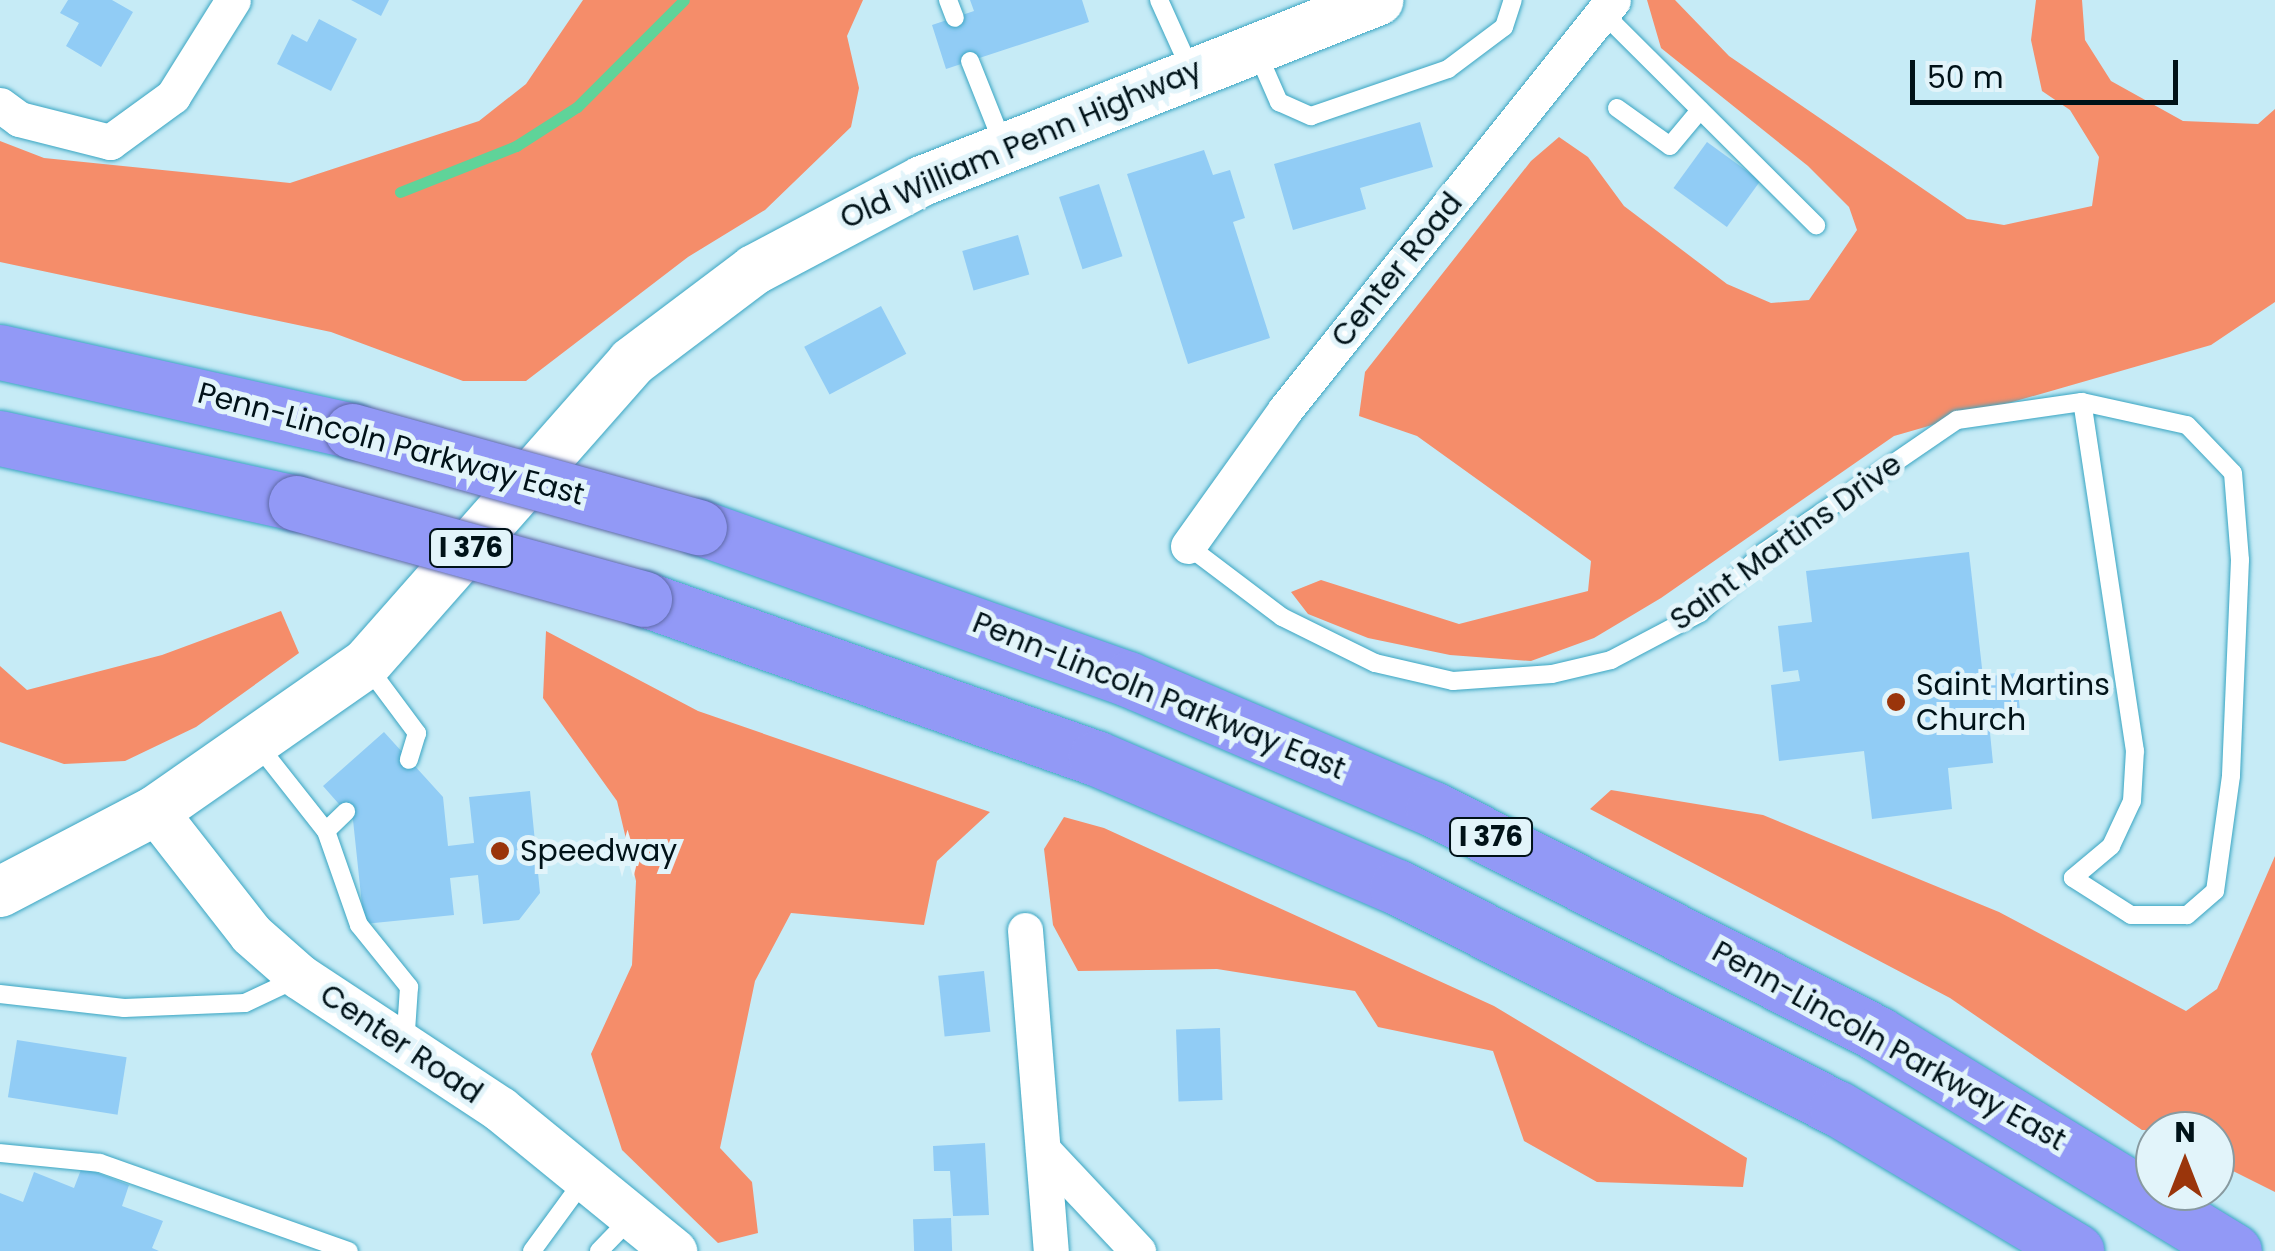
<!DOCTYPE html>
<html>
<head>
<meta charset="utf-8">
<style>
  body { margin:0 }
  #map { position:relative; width:2275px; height:1251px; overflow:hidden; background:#c6ebf6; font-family:Poppins,sans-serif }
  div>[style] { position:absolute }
  .forest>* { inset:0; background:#f58d6a }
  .stream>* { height:11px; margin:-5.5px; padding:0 5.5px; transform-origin:5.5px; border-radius:5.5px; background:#5fd399 }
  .building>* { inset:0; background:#91ccf5; transform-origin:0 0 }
  .roads { filter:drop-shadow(0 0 2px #39a5c2) drop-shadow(0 0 2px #39a5c2) }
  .service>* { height:18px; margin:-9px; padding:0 9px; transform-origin:9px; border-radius:9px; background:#fff }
  .minor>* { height:35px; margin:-17.5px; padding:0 17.5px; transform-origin:17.5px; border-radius:17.5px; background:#fff }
  .tertiary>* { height:45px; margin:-22.5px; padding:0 22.5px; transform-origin:22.5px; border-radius:22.5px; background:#fff }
  .secondary>* { height:50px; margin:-25px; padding:0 25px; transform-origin:25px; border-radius:25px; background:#fff }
  .motorway>* { height:55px; margin:-27.5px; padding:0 27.5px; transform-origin:27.5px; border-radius:27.5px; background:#9299f6 }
  .bridges { filter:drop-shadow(0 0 2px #5f6aa8) drop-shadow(0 0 2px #5f6aa8) }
  .motorway-bridge>* { height:55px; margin:-27.5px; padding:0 27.5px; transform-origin:27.5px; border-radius:27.5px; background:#9299f6 }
  .dots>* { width:28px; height:28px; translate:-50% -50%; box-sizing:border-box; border:5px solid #e2f4fa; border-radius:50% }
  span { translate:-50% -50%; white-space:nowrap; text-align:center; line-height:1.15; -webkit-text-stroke:10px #e2f4fa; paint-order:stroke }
  .shield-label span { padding:2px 8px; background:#e2f4fa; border:2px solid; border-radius:8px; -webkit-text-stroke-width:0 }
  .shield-label { font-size:28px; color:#001218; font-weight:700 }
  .street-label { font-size:30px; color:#001218 }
  .poi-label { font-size:30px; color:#001218 }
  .left { translate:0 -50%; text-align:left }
  .north { position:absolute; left:2135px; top:1111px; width:100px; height:100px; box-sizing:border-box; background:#e2f4fa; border:2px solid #889aa0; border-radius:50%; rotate:0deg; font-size:28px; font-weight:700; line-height:40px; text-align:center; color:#001218 }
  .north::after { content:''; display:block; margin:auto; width:35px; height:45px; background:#9a350b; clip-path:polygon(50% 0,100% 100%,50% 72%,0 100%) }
  .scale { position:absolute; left:1910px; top:60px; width:268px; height:45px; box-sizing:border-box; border:5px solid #001218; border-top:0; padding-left:12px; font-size:30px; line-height:35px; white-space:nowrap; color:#001218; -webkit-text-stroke:8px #e2f4fa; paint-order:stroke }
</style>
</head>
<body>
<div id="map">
  <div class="forest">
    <i style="clip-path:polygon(583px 0,863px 0,847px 36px,859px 88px,851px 127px,765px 210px,688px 257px,526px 381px,463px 381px,331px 332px,0 262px,0 141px,44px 158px,290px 183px,479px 121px,526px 84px)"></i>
    <i style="clip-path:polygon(1647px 0,1675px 0,1729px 56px,1967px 219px,2004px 225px,2092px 206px,2099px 157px,2070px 110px,2042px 91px,2031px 40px,2036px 0,2082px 0,2085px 40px,2111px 81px,2183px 121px,2258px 124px,2275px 109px,2275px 302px,2211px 345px,1894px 436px,1661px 598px,1594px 638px,1531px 661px,1450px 655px,1368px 638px,1308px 614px,1291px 592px,1321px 580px,1459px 624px,1588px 591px,1591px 561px,1417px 436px,1359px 416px,1365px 372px,1531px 161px,1559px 137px,1588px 157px,1624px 206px,1727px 284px,1771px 303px,1809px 300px,1857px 230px,1849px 207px,1808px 166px,1661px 48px)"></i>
    <i style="clip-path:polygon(281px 611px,299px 653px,196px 727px,125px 761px,64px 764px,0 742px,0 666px,27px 690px,162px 655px)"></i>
    <i style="clip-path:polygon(546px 631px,698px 711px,990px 812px,937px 861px,924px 925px,791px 913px,755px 981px,720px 1148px,752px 1182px,758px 1233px,718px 1243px,622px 1150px,591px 1054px,632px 965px,636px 881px,617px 801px,543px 698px)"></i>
    <i style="clip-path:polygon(1611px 790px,1763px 815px,1999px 912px,2186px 1011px,2217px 989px,2275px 856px,2275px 1192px,2215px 1162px,2215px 1131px,2142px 1130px,1950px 998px,1590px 809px)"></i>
    <i style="clip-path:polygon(1064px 817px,1104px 828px,1494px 1006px,1747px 1158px,1743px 1187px,1597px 1182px,1524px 1141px,1493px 1051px,1378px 1027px,1355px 991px,1217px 969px,1078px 971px,1053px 925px,1044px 849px)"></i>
  </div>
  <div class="stream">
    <i style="left:400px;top:192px;width:125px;rotate:-21.6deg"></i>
    <i style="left:516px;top:146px;width:72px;rotate:-32.6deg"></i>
    <i style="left:577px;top:107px;width:151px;rotate:-45deg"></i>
  </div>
  <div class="building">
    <i style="clip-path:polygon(68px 0,112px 0,133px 12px,101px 67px,66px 46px,79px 23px,60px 13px)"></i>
    <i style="clip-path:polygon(351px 0,389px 0,381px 16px)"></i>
    <i style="clip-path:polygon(970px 0,1082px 0,1089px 22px,946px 69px,932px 25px,974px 11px)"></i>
    <i style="clip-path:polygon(319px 19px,357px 39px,331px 91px,277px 64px,292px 34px,307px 42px)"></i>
    <i style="clip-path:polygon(1420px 122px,1433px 167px,1360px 188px,1366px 209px,1293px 230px,1274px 164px)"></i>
    <i style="left:1707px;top:142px;width:66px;height:57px;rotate:36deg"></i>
    <i style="clip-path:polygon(1204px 150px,1213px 175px,1230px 170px,1245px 218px,1233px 222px,1270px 338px,1188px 364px,1127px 174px)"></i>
    <i style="left:1099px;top:184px;width:76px;height:42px;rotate:72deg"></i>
    <i style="left:1018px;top:235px;width:41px;height:58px;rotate:74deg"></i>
    <i style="left:881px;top:306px;width:54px;height:87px;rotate:62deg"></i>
    <i style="clip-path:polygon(1969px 552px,1983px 677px,2016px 673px,2021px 719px,1989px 723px,1993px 763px,1948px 768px,1952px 809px,1872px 819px,1864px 751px,1779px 761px,1771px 685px,1800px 681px,1798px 670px,1783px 672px,1778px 626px,1812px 622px,1806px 571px)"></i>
    <i style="clip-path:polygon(384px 732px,443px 797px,448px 846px,474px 843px,469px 797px,530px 791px,540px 893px,519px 920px,483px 924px,478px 875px,450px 878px,454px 915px,364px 924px,353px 820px,323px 786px)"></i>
    <i style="left:984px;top:971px;width:61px;height:46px;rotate:84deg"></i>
    <i style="left:1220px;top:1028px;width:72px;height:44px;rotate:88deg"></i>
    <i style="left:17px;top:1040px;width:111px;height:58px;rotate:9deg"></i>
    <i style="clip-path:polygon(985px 1143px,989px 1215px,953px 1216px,950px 1171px,934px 1171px,933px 1146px)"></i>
    <i style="clip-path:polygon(82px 1167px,129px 1185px,122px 1206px,163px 1221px,152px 1248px,159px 1251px,0 1251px,0 1193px,23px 1202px,34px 1172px,74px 1188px)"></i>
    <i style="left:951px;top:1218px;width:33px;height:38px;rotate:88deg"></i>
  </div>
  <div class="roads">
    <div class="service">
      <i style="left:948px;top:0;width:19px;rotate:69deg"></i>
      <i style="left:1159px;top:0;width:78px;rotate:65.7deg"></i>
      <i style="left:1603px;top:13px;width:301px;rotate:44.9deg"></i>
      <i style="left:1257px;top:52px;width:55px;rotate:66.3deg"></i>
      <i style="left:1279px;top:102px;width:35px;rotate:24deg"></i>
      <i style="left:1311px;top:116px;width:145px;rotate:-18.9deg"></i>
      <i style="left:1448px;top:69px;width:70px;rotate:-36.9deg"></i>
      <i style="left:1504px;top:27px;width:28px;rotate:-72deg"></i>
      <i style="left:970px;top:61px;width:89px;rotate:68.3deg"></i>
      <i style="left:1617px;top:108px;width:65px;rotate:35.6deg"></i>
      <i style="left:1670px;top:146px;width:47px;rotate:-50.2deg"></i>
      <i style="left:1188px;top:546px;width:118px;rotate:37.1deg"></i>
      <i style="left:1282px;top:617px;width:104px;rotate:26.3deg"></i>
      <i style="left:1375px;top:663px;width:80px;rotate:13deg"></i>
      <i style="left:1453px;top:681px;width:99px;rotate:-4deg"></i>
      <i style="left:1552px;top:674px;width:61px;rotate:-13.3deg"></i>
      <i style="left:1611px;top:660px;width:101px;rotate:-27.8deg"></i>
      <i style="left:1700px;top:613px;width:88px;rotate:-43.6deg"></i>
      <i style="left:1764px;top:552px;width:234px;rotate:-34.4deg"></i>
      <i style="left:1957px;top:420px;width:126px;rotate:-8.2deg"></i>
      <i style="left:2082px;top:402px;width:107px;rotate:12.4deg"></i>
      <i style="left:2187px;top:425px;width:66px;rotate:46.2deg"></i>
      <i style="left:2233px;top:473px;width:87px;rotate:85.4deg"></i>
      <i style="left:2240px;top:560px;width:216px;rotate:92.4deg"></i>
      <i style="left:2231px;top:776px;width:116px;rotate:97.9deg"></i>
      <i style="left:2215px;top:891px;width:37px;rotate:139deg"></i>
      <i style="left:2187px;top:915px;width:56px;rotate:180deg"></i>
      <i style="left:2131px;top:915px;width:69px;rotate:-147.5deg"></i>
      <i style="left:2073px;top:878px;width:50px;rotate:-40.1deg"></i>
      <i style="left:2111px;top:846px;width:50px;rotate:-65deg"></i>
      <i style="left:2132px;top:801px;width:50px;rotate:-86.6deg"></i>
      <i style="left:2135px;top:751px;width:353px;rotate:-98.6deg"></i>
      <i style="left:367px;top:666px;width:84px;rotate:53.3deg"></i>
      <i style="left:417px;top:733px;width:28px;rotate:107deg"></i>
      <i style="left:258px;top:745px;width:110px;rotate:51.7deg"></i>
      <i style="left:326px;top:831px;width:100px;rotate:70.7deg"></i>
      <i style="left:359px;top:925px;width:80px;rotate:51.1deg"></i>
      <i style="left:409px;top:987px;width:58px;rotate:93.9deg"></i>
      <i style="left:326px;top:831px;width:28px;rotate:-44deg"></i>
      <i style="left:0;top:994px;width:125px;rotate:6.4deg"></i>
      <i style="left:124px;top:1008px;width:121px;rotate:-2.4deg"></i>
      <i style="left:245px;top:1003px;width:59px;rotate:-25.3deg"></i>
      <i style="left:0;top:1153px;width:100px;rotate:5.7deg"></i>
      <i style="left:100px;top:1163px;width:264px;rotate:19.5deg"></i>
      <i style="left:532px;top:1251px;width:88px;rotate:-53.8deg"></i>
      <i style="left:599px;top:1251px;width:45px;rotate:-45.9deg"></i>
    </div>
    <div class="minor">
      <i style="left:0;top:105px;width:24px;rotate:36deg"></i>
      <i style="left:19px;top:119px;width:94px;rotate:14.2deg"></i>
      <i style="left:110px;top:142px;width:78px;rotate:-36.1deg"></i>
      <i style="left:173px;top:96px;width:113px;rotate:-58deg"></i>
      <i style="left:1188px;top:546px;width:167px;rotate:-54.5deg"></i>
      <i style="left:1285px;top:410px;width:525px;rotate:-51.34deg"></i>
      <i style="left:1025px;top:930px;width:322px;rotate:85.4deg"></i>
      <i style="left:1043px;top:1150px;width:139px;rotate:46.8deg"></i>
    </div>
    <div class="tertiary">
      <i style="left:155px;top:811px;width:156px;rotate:52deg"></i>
      <i style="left:251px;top:934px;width:65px;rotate:41.3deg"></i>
      <i style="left:300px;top:977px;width:240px;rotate:33.4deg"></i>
      <i style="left:500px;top:1109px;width:225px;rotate:39.2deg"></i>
    </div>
    <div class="secondary">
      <i style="left:0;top:892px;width:175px;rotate:-27.6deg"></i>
      <i style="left:155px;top:811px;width:257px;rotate:-34.9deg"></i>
      <i style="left:366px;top:664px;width:402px;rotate:-48.6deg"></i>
      <i style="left:632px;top:362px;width:153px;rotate:-37deg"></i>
      <i style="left:754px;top:270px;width:190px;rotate:-27.9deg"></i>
      <i style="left:922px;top:181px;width:491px;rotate:-21.6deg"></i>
    </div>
    <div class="motorway">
      <i style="left:0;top:352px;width:361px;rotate:12.6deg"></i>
      <i style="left:0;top:438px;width:303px;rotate:12.4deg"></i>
      <i style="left:699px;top:527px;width:455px;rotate:19.5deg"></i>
      <i style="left:1128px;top:679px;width:332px;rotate:23.1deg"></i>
      <i style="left:1433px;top:809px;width:499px;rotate:26.8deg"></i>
      <i style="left:1878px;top:1034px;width:417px;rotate:31.4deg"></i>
      <i style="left:644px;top:599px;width:479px;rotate:19.4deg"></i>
      <i style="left:1096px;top:758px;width:327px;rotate:23.2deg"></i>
      <i style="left:1397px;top:887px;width:492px;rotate:26.7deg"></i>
      <i style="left:1837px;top:1108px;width:279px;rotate:30.9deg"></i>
    </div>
  </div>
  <div class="bridges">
    <div class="motorway-bridge">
      <i style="left:352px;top:431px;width:360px;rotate:15.5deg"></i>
      <i style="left:296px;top:503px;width:361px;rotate:15.4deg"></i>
    </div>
  </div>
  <div class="dots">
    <i style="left:1896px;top:702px;background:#9a350b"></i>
    <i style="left:500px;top:851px;background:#9a350b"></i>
  </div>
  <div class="shield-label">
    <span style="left:471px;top:548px">I 376</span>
    <span style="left:1491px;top:837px">I 376</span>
  </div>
  <div class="street-label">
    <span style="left:1021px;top:144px;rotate:-23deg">Old William Penn Highway</span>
    <span style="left:1397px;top:270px;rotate:-51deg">Center Road</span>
    <span style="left:391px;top:444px;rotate:15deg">Penn-Lincoln Parkway East</span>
    <span style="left:1786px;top:542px;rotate:-36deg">Saint Martins Drive</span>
    <span style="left:1159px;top:696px;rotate:22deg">Penn-Lincoln Parkway East</span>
    <span style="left:401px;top:1044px;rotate:34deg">Center Road</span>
    <span style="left:1889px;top:1046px;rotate:29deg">Penn-Lincoln Parkway East</span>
  </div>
  <div class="poi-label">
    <span class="left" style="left:1916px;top:702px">Saint Martins<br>Church</span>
    <span class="left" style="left:520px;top:851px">Speedway</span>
  </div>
  <div class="north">N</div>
  <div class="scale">50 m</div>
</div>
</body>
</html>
